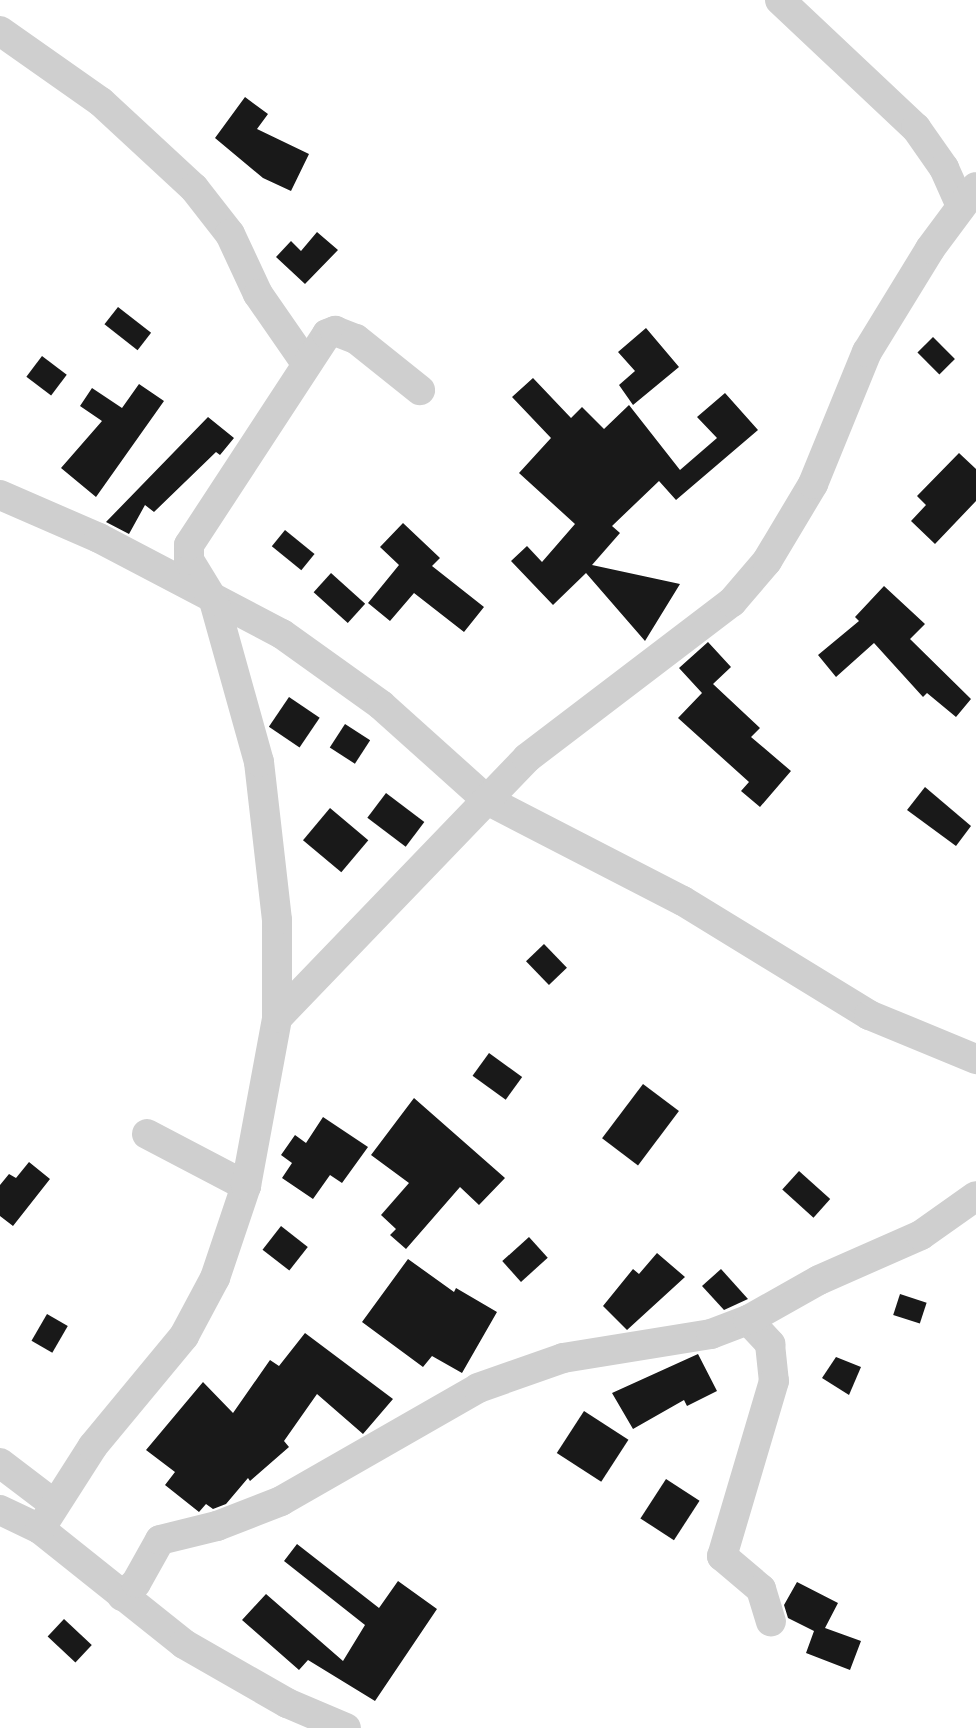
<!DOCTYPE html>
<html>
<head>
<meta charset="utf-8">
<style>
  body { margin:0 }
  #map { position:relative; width:976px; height:1728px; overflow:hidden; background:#fff; font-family:"Archivo Narrow",sans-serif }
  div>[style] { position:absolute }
  .building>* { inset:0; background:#191919; transform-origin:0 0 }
  .street>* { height:30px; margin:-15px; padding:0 15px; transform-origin:15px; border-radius:15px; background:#cfcfcf }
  span { translate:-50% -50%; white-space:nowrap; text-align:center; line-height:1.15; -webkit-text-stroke:7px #fff; paint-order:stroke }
</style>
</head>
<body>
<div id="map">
  <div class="building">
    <i style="clip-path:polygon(245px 97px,268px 114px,257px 129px,309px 154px,291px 191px,263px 178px,215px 138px)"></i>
    <i style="clip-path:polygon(317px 232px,338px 250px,305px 284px,276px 257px,291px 241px,301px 251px)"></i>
    <i style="left:118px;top:307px;width:42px;height:22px;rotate:38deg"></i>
    <i style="clip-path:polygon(646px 328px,679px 367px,633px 405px,619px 385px,635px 371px,618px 352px)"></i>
    <i style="left:933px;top:337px;width:31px;height:22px;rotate:45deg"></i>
    <i style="left:42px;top:356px;width:31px;height:26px;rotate:37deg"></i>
    <i style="clip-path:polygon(533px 378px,571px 418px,582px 407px,604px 429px,629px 405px,680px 470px,717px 438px,697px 417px,725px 393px,758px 430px,676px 500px,659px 481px,612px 526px,620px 533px,592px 565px,680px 584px,645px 641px,586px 573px,553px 605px,511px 561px,527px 546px,542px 562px,575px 524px,519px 473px,551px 438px,512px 397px)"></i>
    <i style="clip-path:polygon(139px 384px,164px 401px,96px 497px,61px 468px,102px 421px,80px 406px,92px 388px,122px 408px)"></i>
    <i style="clip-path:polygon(208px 417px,234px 438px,220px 455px,216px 452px,154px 512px,145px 505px,129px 534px,106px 522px)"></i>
    <i style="clip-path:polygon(959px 453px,976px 469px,976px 501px,935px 544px,911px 521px,926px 505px,917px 496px)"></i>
    <i style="clip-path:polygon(403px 523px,440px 558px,432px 566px,484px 607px,464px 632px,414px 593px,390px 621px,368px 603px,399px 565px,380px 547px)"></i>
    <i style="left:285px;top:530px;width:38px;height:21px;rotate:39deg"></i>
    <i style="left:331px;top:573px;width:46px;height:26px;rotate:42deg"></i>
    <i style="clip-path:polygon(884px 586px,925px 624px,910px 639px,971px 699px,956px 717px,927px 693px,923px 697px,874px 643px,836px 677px,818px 655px,859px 621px,855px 617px)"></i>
    <i style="clip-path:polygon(708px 642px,731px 667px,713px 684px,760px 728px,751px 737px,791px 771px,760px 807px,741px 791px,749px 782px,678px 718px,702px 693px,679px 668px)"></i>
    <i style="left:289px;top:697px;width:37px;height:36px;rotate:34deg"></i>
    <i style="left:345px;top:724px;width:30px;height:28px;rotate:33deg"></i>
    <i style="clip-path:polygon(925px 787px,971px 826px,956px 846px,907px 810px)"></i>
    <i style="left:386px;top:793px;width:48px;height:31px;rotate:37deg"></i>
    <i style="left:330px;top:808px;width:50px;height:42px;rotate:40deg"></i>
    <i style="left:544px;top:944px;width:33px;height:25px;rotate:46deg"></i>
    <i style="left:489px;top:1053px;width:41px;height:28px;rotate:36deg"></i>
    <i style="left:643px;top:1084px;width:45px;height:68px;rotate:37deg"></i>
    <i style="clip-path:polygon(414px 1098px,505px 1178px,479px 1205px,460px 1187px,406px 1249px,390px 1235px,396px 1229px,381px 1215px,409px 1183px,371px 1155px)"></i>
    <i style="clip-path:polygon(323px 1117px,368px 1147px,342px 1183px,330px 1175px,313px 1199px,282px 1178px,292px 1163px,281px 1155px,295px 1135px,306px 1143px)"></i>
    <i style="clip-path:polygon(29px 1162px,50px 1179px,13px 1226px,0 1216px,0 1185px,9px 1174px,16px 1178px)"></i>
    <i style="left:799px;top:1171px;width:42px;height:25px;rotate:42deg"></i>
    <i style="left:281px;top:1226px;width:34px;height:30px;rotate:38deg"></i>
    <i style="left:529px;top:1237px;width:28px;height:36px;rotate:48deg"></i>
    <i style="clip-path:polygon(657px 1253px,685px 1277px,627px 1330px,603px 1306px,633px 1269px,639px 1274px)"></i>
    <i style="clip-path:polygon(408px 1259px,454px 1292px,456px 1288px,497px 1312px,462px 1373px,432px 1356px,423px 1367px,362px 1322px)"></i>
    <i style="clip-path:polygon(721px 1269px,748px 1299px,724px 1310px,702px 1286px)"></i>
    <i style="left:900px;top:1294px;width:28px;height:22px;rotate:18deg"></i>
    <i style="left:47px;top:1314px;width:24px;height:31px;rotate:30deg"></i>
    <i style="clip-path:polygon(305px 1333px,393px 1399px,363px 1434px,317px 1394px,284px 1441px,289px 1447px,250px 1481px,248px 1478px,226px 1504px,213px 1509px,206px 1504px,199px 1512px,165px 1485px,175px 1472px,146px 1450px,203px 1382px,233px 1413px,270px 1360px,279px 1366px)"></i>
    <i style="clip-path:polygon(698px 1354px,717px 1391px,687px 1406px,684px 1400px,633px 1429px,612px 1393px)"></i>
    <i style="clip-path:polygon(836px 1357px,861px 1367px,849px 1395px,822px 1378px)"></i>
    <i style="left:584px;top:1411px;width:53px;height:50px;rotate:33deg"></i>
    <i style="left:666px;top:1479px;width:40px;height:47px;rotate:33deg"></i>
    <i style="clip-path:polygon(297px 1544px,379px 1608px,398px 1581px,437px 1609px,375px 1701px,308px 1660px,299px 1670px,242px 1620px,266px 1594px,343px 1661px,365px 1625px,284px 1561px)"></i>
    <i style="clip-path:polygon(797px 1582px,838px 1603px,825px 1628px,861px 1641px,850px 1670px,806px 1653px,814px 1631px,788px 1618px,784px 1605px)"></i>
    <i style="left:64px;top:1619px;width:38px;height:24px;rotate:43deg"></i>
  </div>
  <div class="street">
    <i style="left:780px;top:0;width:187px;rotate:43.3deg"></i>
    <i style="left:916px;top:128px;width:49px;rotate:55deg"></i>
    <i style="left:944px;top:168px;width:42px;rotate:65.9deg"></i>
    <i style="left:0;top:31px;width:123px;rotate:35.1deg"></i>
    <i style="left:101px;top:102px;width:127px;rotate:42.8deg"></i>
    <i style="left:194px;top:188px;width:58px;rotate:52deg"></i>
    <i style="left:230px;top:234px;width:66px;rotate:65deg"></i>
    <i style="left:258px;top:294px;width:83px;rotate:55.3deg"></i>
    <i style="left:0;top:495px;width:108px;rotate:23.5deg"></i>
    <i style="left:99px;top:538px;width:207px;rotate:27.7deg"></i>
    <i style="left:282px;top:634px;width:122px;rotate:35.6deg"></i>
    <i style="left:381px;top:705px;width:142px;rotate:41.9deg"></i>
    <i style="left:487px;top:800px;width:220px;rotate:27.3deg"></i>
    <i style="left:683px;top:901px;width:218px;rotate:31.5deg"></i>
    <i style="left:869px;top:1015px;width:116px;rotate:22.4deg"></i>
    <i style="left:277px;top:1018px;width:361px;rotate:-46.1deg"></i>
    <i style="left:527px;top:758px;width:258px;rotate:-37.3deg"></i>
    <i style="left:732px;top:602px;width:54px;rotate:-49.5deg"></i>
    <i style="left:767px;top:561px;width:90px;rotate:-59.1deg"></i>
    <i style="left:813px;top:484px;width:143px;rotate:-67.8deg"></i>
    <i style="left:867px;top:352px;width:121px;rotate:-58.5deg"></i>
    <i style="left:930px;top:249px;width:77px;rotate:-53.4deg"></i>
    <i style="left:147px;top:1134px;width:112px;rotate:27.7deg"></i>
    <i style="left:748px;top:1320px;width:33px;rotate:47deg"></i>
    <i style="left:770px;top:1344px;width:37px;rotate:84deg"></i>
    <i style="left:774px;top:1381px;width:183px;rotate:106.5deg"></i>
    <i style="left:722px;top:1556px;width:51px;rotate:40.2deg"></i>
    <i style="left:761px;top:1589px;width:34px;rotate:73deg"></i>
    <i style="left:0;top:1463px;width:68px;rotate:37.2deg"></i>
    <i style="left:0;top:1510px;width:44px;rotate:25.4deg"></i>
    <i style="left:40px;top:1529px;width:184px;rotate:38.6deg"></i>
    <i style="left:184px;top:1644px;width:119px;rotate:29.8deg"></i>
    <i style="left:287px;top:1703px;width:64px;rotate:23deg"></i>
    <i style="left:40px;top:1529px;width:98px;rotate:-57.4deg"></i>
    <i style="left:93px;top:1446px;width:143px;rotate:-50.4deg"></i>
    <i style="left:184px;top:1336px;width:66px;rotate:-61.9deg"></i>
    <i style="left:215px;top:1278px;width:97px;rotate:-71.4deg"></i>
    <i style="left:246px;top:1186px;width:171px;rotate:-79.5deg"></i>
    <i style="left:277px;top:1018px;width:98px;rotate:-90deg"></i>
    <i style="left:277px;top:920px;width:159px;rotate:-96.5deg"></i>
    <i style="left:259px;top:762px;width:167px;rotate:-105.6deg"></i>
    <i style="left:214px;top:601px;width:48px;rotate:-121.4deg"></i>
    <i style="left:189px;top:560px;width:15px;rotate:-90deg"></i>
    <i style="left:189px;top:545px;width:252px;rotate:-56.8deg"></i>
    <i style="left:327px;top:334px;width:9px;rotate:-21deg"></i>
    <i style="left:335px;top:331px;width:22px;rotate:21deg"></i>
    <i style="left:356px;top:339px;width:82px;rotate:38.6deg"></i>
    <i style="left:122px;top:1596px;width:19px;rotate:-43deg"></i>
    <i style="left:136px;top:1583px;width:49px;rotate:-60.8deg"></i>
    <i style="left:160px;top:1540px;width:59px;rotate:-13.8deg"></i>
    <i style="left:217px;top:1526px;width:69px;rotate:-21.3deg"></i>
    <i style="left:281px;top:1501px;width:227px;rotate:-29.8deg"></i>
    <i style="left:478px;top:1388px;width:90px;rotate:-19.4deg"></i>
    <i style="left:563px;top:1358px;width:150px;rotate:-9.2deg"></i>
    <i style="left:711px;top:1334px;width:40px;rotate:-21deg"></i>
    <i style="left:748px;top:1320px;width:81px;rotate:-29.4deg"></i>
    <i style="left:819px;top:1280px;width:111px;rotate:-23.8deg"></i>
    <i style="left:921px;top:1235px;width:67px;rotate:-35.3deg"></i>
  </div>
</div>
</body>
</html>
